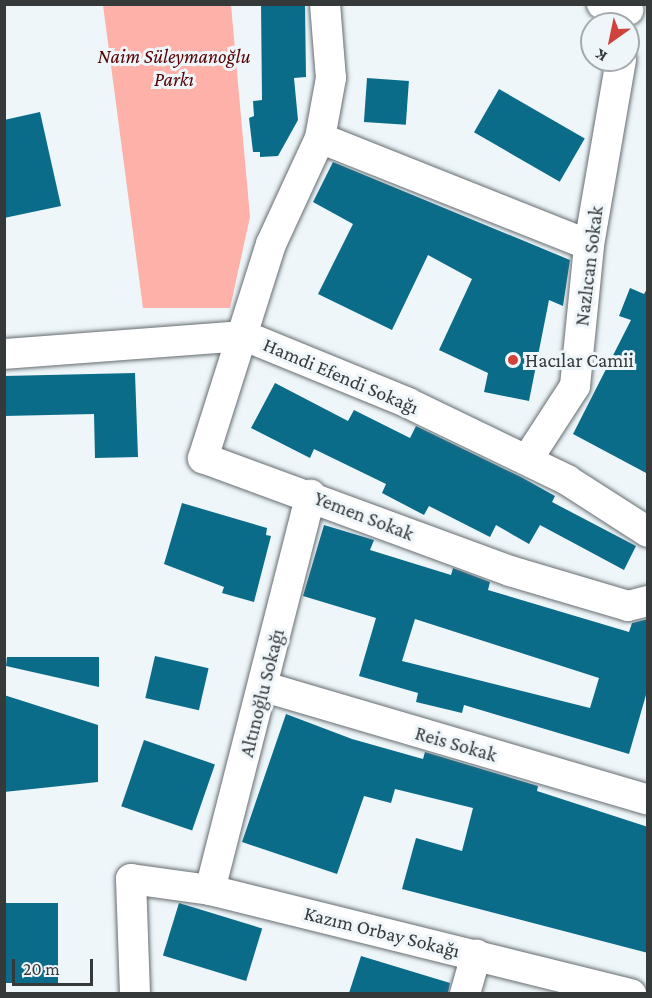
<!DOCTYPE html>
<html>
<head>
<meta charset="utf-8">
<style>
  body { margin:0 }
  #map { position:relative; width:652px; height:998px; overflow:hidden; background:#eef6fa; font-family:"Crimson Pro",serif }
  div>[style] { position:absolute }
  .green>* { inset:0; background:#fdb1a8 }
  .building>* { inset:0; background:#0b6c8a; transform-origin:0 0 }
  .roads { filter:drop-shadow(0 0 2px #666d71) drop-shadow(0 0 2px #666d71) }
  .minor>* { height:30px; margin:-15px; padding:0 15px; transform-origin:15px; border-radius:15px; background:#fff }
  .dots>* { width:16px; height:16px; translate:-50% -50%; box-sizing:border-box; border:3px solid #eef6fa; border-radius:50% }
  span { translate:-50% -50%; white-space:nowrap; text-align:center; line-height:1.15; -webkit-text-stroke:6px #eef6fa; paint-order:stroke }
  .park-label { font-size:20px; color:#560004; font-style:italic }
  .street-label { font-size:20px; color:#36393a }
  .poi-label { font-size:20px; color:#36393a }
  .left { translate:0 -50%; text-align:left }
  .frame { position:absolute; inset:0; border:6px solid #36393a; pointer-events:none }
  .north { position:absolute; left:580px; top:12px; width:60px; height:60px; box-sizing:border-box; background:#eef6fa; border:2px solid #a4aaad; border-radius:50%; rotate:213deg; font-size:16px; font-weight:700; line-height:24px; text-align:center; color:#36393a }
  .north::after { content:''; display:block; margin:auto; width:21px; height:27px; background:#d1423c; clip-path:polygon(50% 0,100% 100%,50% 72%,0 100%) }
  .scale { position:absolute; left:12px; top:959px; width:81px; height:27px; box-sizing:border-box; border:3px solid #36393a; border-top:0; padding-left:8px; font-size:18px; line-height:21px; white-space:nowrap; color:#36393a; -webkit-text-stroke:4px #eef6fa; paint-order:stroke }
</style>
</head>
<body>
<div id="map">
  <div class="green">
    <i style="clip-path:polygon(103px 5px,231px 5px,250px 217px,230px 308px,143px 308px)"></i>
  </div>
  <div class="building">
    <i style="clip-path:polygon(261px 4px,305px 4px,306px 77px,294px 78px,298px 120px,278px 156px,260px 157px,260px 152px,253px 152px,249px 118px,254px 116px,253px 101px,262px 100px)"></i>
    <i style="left:367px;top:78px;width:42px;height:44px;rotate:4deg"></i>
    <i style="left:499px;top:89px;width:99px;height:50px;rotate:30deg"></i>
    <i style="clip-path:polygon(40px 112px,61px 206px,4px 218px,4px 120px)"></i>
    <i style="clip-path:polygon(333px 162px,570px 260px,563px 306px,549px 300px,529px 401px,484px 392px,488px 373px,439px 350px,472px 279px,428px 255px,392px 330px,318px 294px,353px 224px,313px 202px)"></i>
    <i style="clip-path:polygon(648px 287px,648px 474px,573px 434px,631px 320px,619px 316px,630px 288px,644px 294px)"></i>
    <i style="clip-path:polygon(135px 373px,138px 457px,95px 458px,94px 414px,4px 416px,4px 376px)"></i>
    <i style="clip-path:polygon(275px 383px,348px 421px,354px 410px,410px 438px,416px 426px,521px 477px,555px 496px,552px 502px,636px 546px,624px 570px,540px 525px,529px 544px,496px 525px,490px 537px,429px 506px,424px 515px,382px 493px,386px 484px,314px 449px,310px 458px,251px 428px)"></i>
    <i style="clip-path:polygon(182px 503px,267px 528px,266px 535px,271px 536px,254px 602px,222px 593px,224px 587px,164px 564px)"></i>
    <i style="clip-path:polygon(evenodd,324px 525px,374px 540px,370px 550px,451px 575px,453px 568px,490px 582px,488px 590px,629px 632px,632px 623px,648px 619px,648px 688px,629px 754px,464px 705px,462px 713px,416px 702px,418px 693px,359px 676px,376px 618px,303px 596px,324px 525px,415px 619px,599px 678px,590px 708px,402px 661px,415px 619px)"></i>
    <i style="left:155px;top:656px;width:55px;height:43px;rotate:13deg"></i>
    <i style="clip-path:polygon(7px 657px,99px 657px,99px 687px,6px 666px)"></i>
    <i style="clip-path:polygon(4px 695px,98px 725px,98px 782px,4px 792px)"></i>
    <i style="clip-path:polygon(286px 714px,352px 739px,423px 759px,425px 752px,538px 786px,537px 791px,648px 827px,648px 953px,402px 889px,416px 838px,462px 851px,473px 808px,395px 789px,391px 803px,364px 796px,337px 874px,242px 842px)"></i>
    <i style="left:144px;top:740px;width:75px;height:70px;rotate:19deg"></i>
    <i style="left:6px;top:903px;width:52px;height:80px"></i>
    <i style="left:179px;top:903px;width:87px;height:55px;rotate:17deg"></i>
    <i style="clip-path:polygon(361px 956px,450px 983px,448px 993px,349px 993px)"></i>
  </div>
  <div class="roads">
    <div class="minor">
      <i style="left:325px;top:4px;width:74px;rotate:85.4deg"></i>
      <i style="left:331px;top:78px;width:61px;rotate:100.4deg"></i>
      <i style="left:320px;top:138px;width:117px;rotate:114.8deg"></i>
      <i style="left:271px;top:244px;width:225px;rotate:107.6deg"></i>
      <i style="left:203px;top:458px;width:327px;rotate:20.2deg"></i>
      <i style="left:510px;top:571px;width:123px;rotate:16.5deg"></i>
      <i style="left:628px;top:606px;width:21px;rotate:-14deg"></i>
      <i style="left:602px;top:4px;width:27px;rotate:13deg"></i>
      <i style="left:320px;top:138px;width:289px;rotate:21.7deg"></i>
      <i style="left:4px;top:354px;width:242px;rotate:-4.3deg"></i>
      <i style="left:245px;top:336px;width:176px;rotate:22.3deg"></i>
      <i style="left:408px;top:403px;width:177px;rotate:25.8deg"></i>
      <i style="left:567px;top:480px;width:96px;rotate:32.7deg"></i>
      <i style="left:527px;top:460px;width:88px;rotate:-57deg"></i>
      <i style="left:575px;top:386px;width:142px;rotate:-84.3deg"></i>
      <i style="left:589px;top:245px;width:188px;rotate:-80.2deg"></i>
      <i style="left:265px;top:687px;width:399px;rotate:16.4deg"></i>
      <i style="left:210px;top:890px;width:408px;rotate:-75.7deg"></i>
      <i style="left:135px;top:994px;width:115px;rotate:-92deg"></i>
      <i style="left:131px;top:879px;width:80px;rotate:7.9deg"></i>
      <i style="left:210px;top:890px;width:434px;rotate:13.9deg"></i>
      <i style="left:465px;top:994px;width:41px;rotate:-74.2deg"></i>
    </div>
  </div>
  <div class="dots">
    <i style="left:513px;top:360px;background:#d1423c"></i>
  </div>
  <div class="park-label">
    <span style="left:174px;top:68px">Naim Süleymanoğlu<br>Parkı</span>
  </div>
  <div class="street-label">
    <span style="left:589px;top:266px;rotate:-83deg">Nazlıcan Sokak</span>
    <span style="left:341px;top:376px;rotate:23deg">Hamdi Efendi Sokağı</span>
    <span style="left:364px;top:516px;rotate:21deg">Yemen Sokak</span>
    <span style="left:262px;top:693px;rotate:-76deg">Altınoğlu Sokağı</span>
    <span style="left:456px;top:744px;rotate:16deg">Reis Sokak</span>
    <span style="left:382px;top:932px;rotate:14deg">Kazım Orbay Sokağı</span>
  </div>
  <div class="poi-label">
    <span class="left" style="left:525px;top:360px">Hacılar Camii</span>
  </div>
  <div class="frame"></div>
  <div class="north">K</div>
  <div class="scale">20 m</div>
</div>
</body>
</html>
